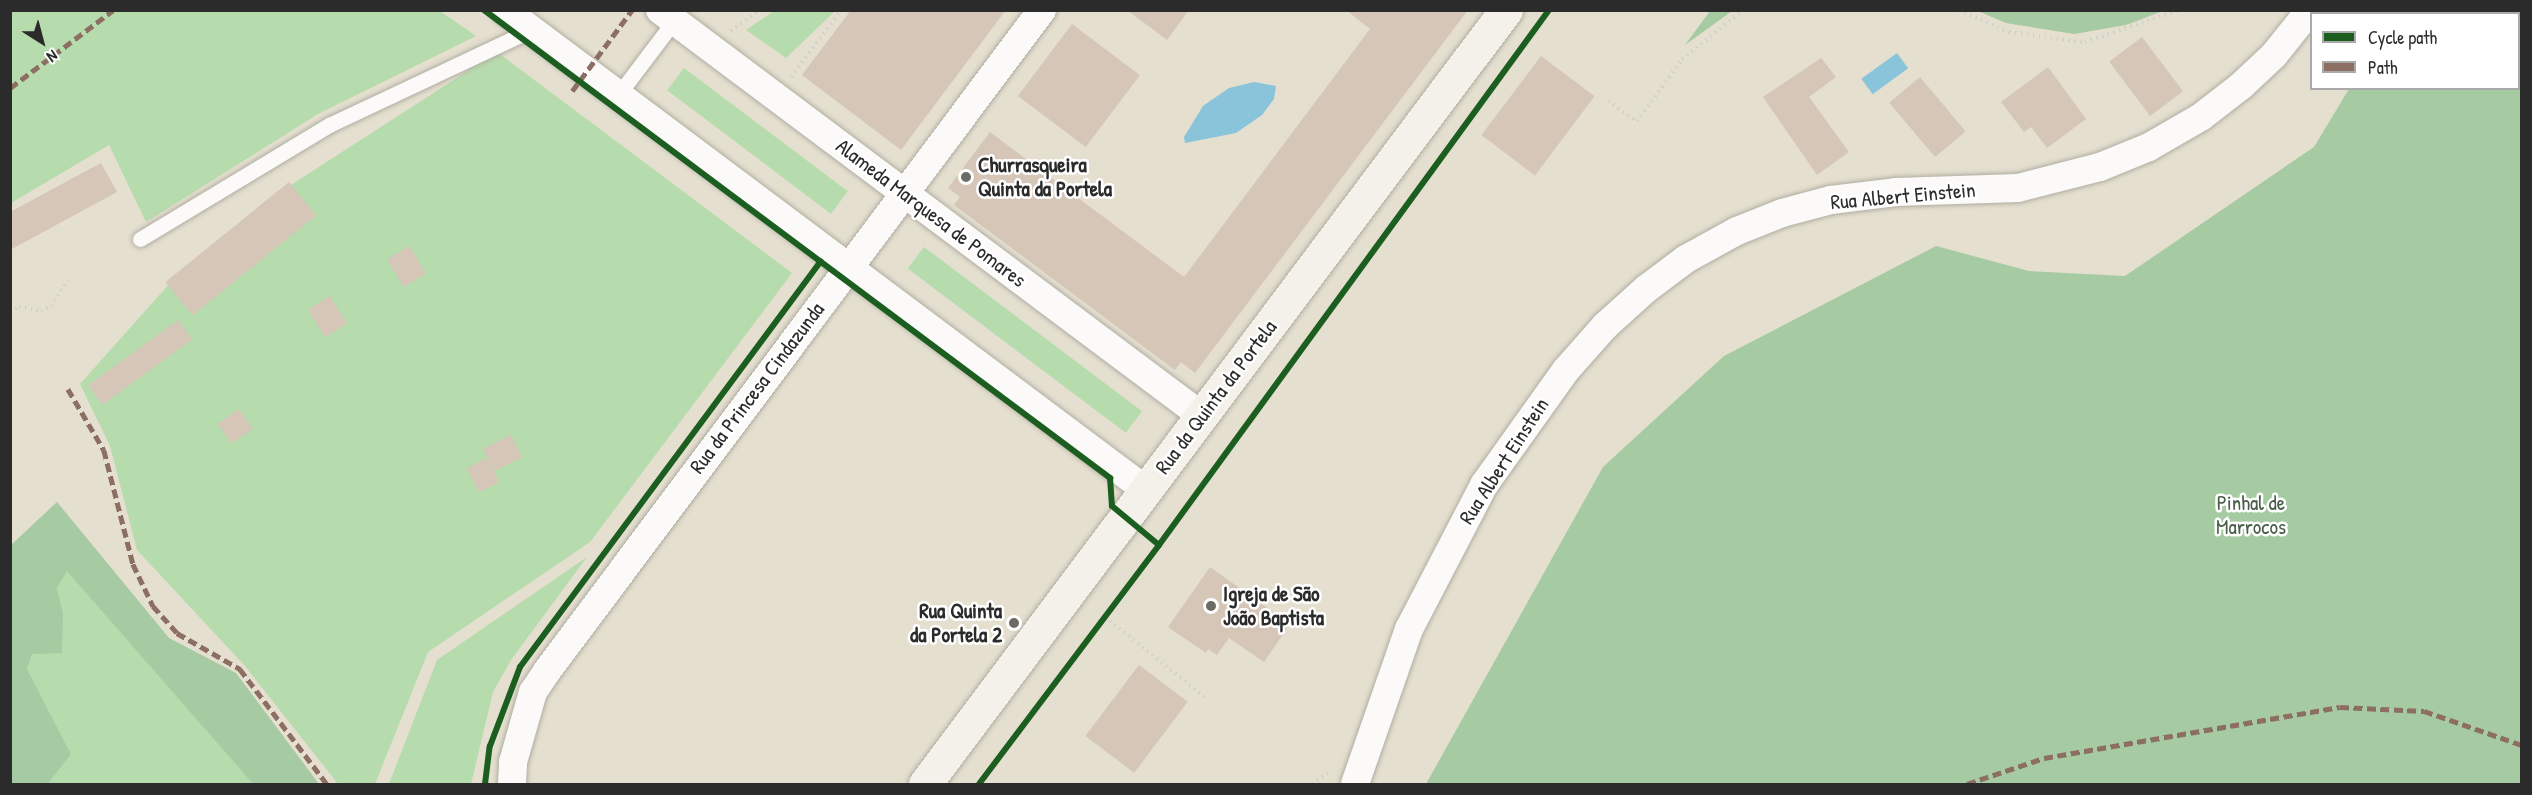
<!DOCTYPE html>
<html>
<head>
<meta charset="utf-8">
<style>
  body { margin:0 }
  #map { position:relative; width:2532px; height:795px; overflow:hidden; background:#e4dfcf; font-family:"Patrick Hand",sans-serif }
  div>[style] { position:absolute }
  .green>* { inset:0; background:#b6dbad; transform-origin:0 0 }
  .forest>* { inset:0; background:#a6caa1 }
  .water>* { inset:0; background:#8ac4da; transform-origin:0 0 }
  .building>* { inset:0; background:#d5c6b8; transform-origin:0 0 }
  .path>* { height:4px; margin-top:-2px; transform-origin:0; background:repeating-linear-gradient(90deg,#d1d1cc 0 1.5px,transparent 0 6px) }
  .roads { filter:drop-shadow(0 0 2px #b0ada2) drop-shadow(0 0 2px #b0ada2) }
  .lane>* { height:15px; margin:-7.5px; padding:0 7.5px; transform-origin:7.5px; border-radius:7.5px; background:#fbfaf8 }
  .street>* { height:28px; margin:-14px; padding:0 14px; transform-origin:14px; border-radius:14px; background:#fbfaf8 }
  .secondary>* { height:33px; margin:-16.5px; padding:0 16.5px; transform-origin:16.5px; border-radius:16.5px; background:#f4f1ea }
  .quiet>* { height:4.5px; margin-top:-2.25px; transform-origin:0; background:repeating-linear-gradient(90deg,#8d6e63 0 9px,transparent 0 13.5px) }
  .cycleway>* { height:6px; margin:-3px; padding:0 3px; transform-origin:3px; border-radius:3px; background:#1b5e20 }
  .dots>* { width:16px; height:16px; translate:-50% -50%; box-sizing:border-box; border:3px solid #fff; border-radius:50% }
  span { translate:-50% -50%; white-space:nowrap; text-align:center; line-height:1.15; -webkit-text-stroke:5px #fff; paint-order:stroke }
  .poi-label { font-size:21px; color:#2b2b2b; font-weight:700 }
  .left { translate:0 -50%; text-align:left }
  .right { translate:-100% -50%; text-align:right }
  .street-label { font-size:21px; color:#2b2b2b }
  .park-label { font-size:21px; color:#495f4a }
  .frame { position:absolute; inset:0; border:12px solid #2b2b2b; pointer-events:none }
  .legend { position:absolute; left:2310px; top:12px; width:210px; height:78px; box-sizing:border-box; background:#fff; border:2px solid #aaa; margin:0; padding:8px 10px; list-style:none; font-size:18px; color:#2b2b2b }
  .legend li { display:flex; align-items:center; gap:12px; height:30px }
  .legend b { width:30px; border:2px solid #aaa }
  .north { position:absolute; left:12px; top:12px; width:60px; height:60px; -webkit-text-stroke:4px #fff; paint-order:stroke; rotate:144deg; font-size:16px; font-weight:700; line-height:24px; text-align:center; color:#2b2b2b }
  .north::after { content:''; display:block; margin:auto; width:21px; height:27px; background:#2b2b2b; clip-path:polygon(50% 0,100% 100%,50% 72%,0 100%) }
</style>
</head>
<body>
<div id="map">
  <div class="green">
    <i style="clip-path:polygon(10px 11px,440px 11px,476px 36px,318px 114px,146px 222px,109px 145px,11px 203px)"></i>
    <i style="clip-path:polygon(774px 11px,774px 10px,835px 11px,786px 58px,746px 30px)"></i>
    <i style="clip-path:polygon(497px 52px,792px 273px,590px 542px,428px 652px,375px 784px,338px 784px,245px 666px,137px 550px,110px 446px,80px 384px,170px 283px,294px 183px)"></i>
    <i style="left:684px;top:68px;width:205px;height:28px;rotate:37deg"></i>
    <i style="left:924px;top:247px;width:273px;height:27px;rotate:37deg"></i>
    <i style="clip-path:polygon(587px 557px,511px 660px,493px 692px,471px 784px,389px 784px,437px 660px)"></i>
    <i style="clip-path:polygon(67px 570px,253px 784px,48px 784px,71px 754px,27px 669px,32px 654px,63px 613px,57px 588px)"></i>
  </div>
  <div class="forest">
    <i style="clip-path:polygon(2410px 10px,2521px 11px,2521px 784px,1426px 784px,1603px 467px,1724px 356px,1936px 246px,2029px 271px,2125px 276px,2314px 147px,2349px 89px,2518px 88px,2518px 14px,2406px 13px)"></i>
    <i style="clip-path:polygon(1710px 11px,1732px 11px,1685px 45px)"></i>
    <i style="clip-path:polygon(1978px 11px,2163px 11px,2126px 25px,2074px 34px,2006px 23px)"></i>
    <i style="clip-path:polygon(57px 502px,169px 638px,236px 673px,319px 784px,253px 784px,67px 571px,57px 588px,63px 613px,62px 653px,32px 654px,27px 669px,71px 754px,48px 784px,11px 784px,11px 545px)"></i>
  </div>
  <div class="water">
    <i style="left:1897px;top:53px;width:19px;height:44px;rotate:54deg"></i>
    <i style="clip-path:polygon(1254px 82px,1276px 86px,1274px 99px,1262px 115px,1236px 133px,1185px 143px,1184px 137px,1203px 106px,1229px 88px)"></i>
  </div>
  <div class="building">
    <i style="clip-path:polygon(851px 10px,1006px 10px,901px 150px,802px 75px)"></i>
    <i style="clip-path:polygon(1127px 10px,1189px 10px,1167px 40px)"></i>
    <i style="clip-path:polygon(1346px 10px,1468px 10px,1195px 373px,1181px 362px,1175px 370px,954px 205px,960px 197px,948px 188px,990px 132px,1184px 277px,1370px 29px)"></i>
    <i style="left:1072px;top:24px;width:85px;height:90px;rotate:37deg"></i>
    <i style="left:2142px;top:37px;width:68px;height:41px;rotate:53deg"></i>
    <i style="left:1541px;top:56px;width:67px;height:99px;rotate:37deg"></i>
    <i style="clip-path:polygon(1821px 58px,1836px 77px,1809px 97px,1849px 152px,1817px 175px,1763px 97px)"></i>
    <i style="clip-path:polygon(2048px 67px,2086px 119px,2047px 148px,2031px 127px,2024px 132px,2001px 102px)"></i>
    <i style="left:1920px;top:77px;width:71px;height:40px;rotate:50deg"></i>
    <i style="clip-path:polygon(101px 163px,117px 192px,10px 250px,10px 212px)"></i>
    <i style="left:289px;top:182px;width:43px;height:159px;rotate:51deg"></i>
    <i style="left:409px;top:246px;width:32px;height:26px;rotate:58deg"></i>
    <i style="left:330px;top:296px;width:32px;height:26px;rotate:58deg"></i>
    <i style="left:178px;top:320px;width:24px;height:111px;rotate:54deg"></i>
    <i style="left:239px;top:409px;width:24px;height:26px;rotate:55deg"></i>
    <i style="left:511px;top:435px;width:25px;height:31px;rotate:64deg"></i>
    <i style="left:487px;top:458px;width:27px;height:23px;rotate:63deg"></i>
    <i style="clip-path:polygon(1210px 567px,1290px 624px,1264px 662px,1229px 638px,1217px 655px,1208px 649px,1206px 653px,1168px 627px)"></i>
    <i style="left:1139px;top:665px;width:61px;height:89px;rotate:37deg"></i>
  </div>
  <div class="path">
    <i style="left:1959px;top:10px;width:55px;rotate:23.7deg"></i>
    <i style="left:2009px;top:32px;width:77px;rotate:7.5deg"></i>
    <i style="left:2085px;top:42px;width:99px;rotate:-18.8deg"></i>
    <i style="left:731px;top:31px;width:35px;rotate:-37deg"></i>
    <i style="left:791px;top:77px;width:84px;rotate:-53.3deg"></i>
    <i style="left:1608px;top:101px;width:35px;rotate:35deg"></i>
    <i style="left:1637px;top:121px;width:77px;rotate:-54deg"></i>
    <i style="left:1682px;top:59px;width:78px;rotate:-38.8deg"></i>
    <i style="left:10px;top:311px;width:10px;rotate:-24deg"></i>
    <i style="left:19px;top:307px;width:22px;rotate:10deg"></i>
    <i style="left:41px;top:311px;width:11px;rotate:-27deg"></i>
    <i style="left:51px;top:306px;width:31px;rotate:-57deg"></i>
    <i style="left:1105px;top:617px;width:131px;rotate:38.8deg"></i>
    <i style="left:1312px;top:784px;width:23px;rotate:-34deg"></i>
  </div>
  <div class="roads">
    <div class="lane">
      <i style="left:618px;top:95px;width:93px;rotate:-52.9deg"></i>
      <i style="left:140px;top:239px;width:221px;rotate:-31.1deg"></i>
      <i style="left:329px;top:125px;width:209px;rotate:-25.2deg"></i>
      <i style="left:518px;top:36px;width:13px;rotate:-51deg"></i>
    </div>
    <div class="street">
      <i style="left:505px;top:10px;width:801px;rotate:36.83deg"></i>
      <i style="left:660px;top:10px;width:677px;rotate:36.84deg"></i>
      <i style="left:512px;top:784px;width:22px;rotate:-87deg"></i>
      <i style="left:513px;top:762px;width:73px;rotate:-74.1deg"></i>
      <i style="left:533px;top:692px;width:25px;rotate:-56deg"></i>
      <i style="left:547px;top:671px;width:826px;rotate:-53.17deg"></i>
      <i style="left:1355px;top:784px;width:164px;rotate:-70.8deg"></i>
      <i style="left:1409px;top:629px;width:162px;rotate:-62.5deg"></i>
      <i style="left:1484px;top:485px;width:141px;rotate:-54.5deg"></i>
      <i style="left:1566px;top:370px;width:59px;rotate:-48.4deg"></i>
      <i style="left:1605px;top:326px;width:55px;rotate:-42.1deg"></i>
      <i style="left:1646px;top:289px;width:50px;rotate:-36.9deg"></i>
      <i style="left:1686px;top:259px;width:58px;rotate:-28.8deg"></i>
      <i style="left:1737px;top:231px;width:48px;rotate:-21.8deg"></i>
      <i style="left:1782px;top:213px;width:51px;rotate:-14.9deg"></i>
      <i style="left:1831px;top:200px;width:65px;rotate:-7deg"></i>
      <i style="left:1896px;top:192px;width:122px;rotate:-1.9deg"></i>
      <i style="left:2018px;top:188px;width:85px;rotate:-14.4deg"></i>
      <i style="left:2100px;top:167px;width:53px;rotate:-22.2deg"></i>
      <i style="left:2149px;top:147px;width:60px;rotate:-30deg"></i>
      <i style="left:2201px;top:117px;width:51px;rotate:-37.8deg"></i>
      <i style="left:2241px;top:86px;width:45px;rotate:-43.2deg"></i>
      <i style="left:2274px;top:55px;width:58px;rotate:-51.3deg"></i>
    </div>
    <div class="secondary">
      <i style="left:925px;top:784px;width:968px;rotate:-53.11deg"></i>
    </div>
  </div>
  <div class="quiet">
    <i style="left:10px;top:88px;width:129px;rotate:-37.1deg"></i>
    <i style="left:572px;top:91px;width:101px;rotate:-53.5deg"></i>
    <i style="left:68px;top:389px;width:71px;rotate:59.5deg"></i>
    <i style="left:104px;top:450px;width:118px;rotate:75.7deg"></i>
    <i style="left:133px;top:564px;width:47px;rotate:64.5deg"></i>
    <i style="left:153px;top:606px;width:36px;rotate:48deg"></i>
    <i style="left:177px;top:633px;width:73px;rotate:29.7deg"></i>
    <i style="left:240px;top:669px;width:144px;rotate:52.9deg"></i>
    <i style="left:1967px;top:784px;width:81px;rotate:-18.7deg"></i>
    <i style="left:2044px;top:758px;width:300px;rotate:-9.8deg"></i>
    <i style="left:2340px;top:707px;width:84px;rotate:2.7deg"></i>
    <i style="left:2424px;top:711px;width:104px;rotate:19.1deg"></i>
  </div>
  <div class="cycleway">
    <i style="left:484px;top:10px;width:782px;rotate:36.78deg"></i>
    <i style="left:1110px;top:478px;width:28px;rotate:86deg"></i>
    <i style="left:1112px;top:506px;width:61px;rotate:39.7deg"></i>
    <i style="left:485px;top:784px;width:38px;rotate:-83deg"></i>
    <i style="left:490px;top:746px;width:85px;rotate:-69.2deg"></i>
    <i style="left:520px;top:667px;width:505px;rotate:-53.45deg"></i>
    <i style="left:979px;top:784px;width:299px;rotate:-53deg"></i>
    <i style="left:1159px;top:545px;width:662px;rotate:-53.91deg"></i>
  </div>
  <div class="dots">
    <i style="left:966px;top:177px;background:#6c6a64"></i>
    <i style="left:1211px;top:606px;background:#6c6a64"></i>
    <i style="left:1014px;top:623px;background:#6c6a64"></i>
  </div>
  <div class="poi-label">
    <span class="left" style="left:978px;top:177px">Churrasqueira<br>Quinta da Portela</span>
    <span class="left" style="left:1223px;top:606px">Igreja de São<br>João Baptista</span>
    <span class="right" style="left:1002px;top:623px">Rua Quinta<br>da Portela 2</span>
  </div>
  <div class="street-label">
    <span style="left:1903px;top:196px;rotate:-5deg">Rua Albert Einstein</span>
    <span style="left:931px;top:213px;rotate:37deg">Alameda Marquesa de Pomares</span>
    <span style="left:757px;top:388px;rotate:-53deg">Rua da Princesa Cindazunda</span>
    <span style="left:1216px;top:397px;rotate:-53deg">Rua da Quinta da Portela</span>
    <span style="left:1504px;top:461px;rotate:-57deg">Rua Albert Einstein</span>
  </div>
  <div class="park-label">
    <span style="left:2251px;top:515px">Pinhal de<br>Marrocos</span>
  </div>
  <div class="frame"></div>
  <ul class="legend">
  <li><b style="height:8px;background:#1b5e20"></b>Cycle path</li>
  <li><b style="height:8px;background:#8d6e63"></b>Path</li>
  </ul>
  <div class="north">N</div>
</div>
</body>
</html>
